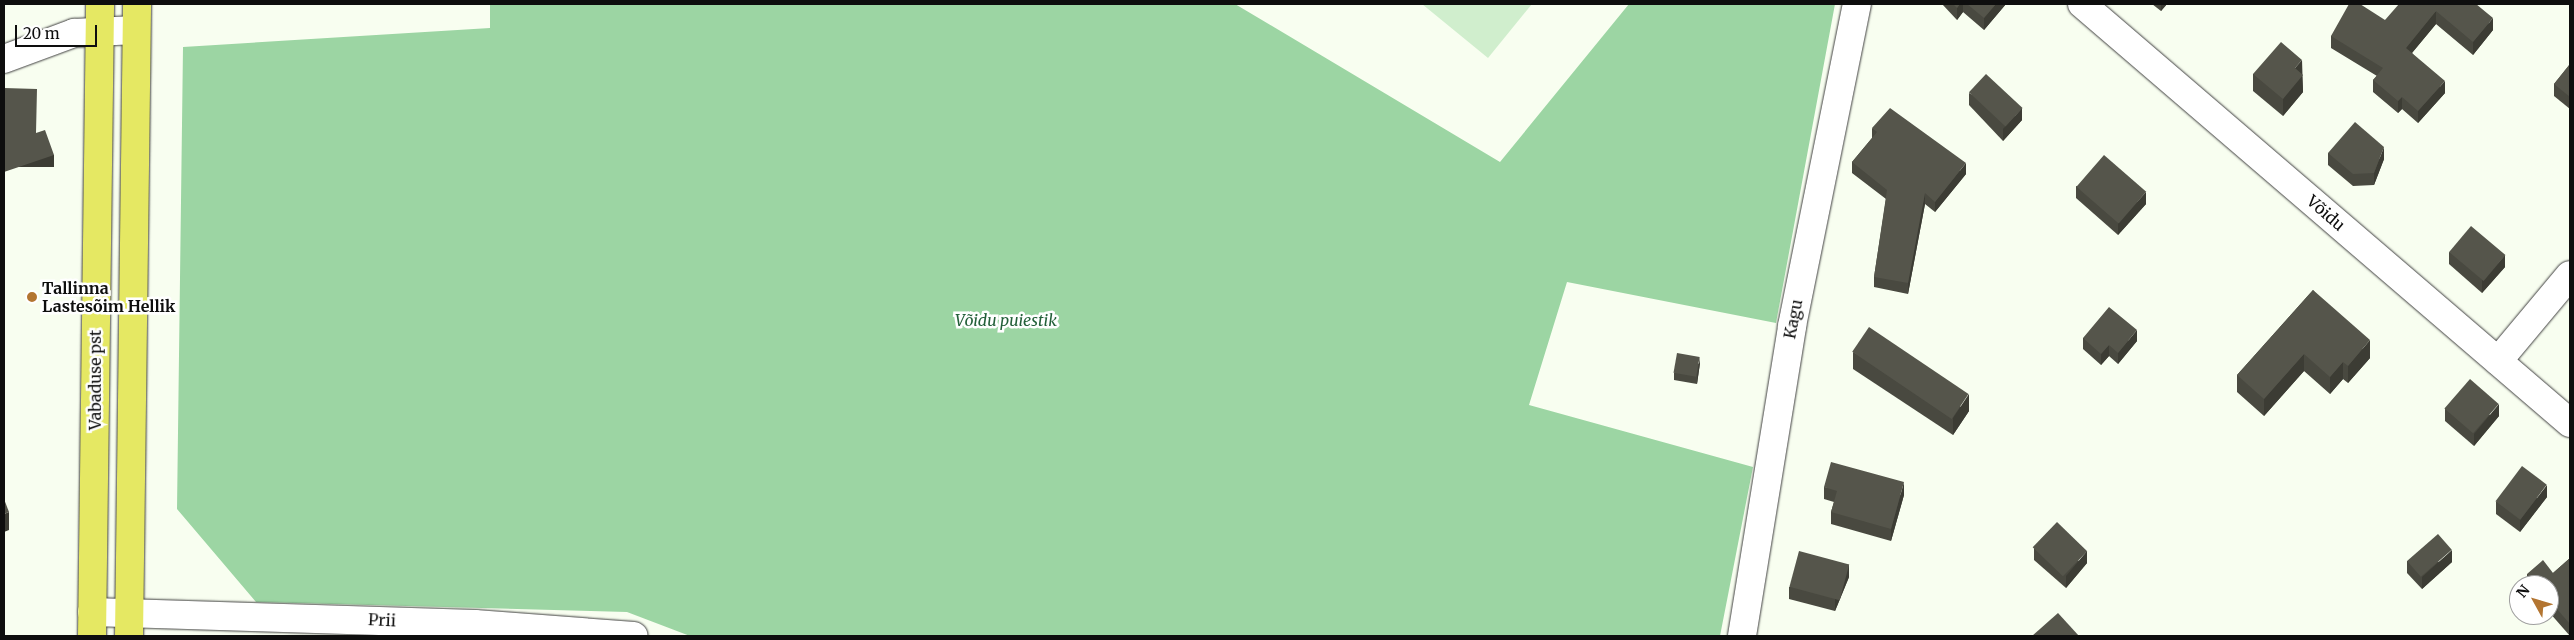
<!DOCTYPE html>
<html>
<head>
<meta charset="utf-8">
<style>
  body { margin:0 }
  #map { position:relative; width:2574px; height:640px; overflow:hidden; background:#f8fef0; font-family:Merriweather,serif }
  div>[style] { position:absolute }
  .forest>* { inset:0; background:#9cd5a3 }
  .pitch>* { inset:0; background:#d0eecd }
  .roads { filter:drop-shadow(0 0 1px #414141) drop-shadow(0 0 1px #414141) }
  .minor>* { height:28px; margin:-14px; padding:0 14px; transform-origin:14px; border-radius:14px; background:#fff }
  .highway>* { height:28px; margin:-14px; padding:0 14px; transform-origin:14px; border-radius:14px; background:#e5e863 }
  .wall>* { inset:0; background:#494940 }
  .shaded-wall>* { inset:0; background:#3c3c34; transform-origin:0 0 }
  .building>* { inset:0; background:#55554b; transform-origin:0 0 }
  .dots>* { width:14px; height:14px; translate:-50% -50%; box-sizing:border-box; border:2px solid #fff; border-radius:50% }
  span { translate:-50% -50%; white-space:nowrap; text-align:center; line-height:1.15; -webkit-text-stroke:5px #fff; paint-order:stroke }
  .street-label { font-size:16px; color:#0e0e0e }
  .poi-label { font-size:16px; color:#0e0e0e; font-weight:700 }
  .left { translate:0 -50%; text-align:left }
  .park-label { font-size:16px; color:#236039; font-style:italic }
  .frame { position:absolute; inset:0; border:5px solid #0e0e0e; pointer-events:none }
  .north { position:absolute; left:2509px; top:575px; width:50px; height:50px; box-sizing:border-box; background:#fff; border:1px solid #9f9f9f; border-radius:50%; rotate:309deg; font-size:14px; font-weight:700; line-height:20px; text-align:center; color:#0e0e0e }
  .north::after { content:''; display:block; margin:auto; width:18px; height:22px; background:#b37531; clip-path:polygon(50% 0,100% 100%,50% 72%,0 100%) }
  .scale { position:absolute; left:15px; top:25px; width:82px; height:22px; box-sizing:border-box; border:2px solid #0e0e0e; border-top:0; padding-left:6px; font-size:15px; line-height:18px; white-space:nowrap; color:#0e0e0e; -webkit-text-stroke:4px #fff; paint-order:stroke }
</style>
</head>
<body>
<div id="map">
  <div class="forest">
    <i style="clip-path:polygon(490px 4px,1235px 4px,1500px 162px,1629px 4px,1835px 4px,1776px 323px,1567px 282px,1529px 405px,1753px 467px,1720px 636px,690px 636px,627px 612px,256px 602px,177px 509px,183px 47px,490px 28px)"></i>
  </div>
  <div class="pitch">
    <i style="clip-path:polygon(1422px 4px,1532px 4px,1488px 58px)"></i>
  </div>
  <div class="roads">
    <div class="minor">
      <i style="left:2082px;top:4px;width:643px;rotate:40.65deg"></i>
      <i style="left:4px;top:59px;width:75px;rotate:-20.4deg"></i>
      <i style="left:74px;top:33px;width:62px;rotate:-2.8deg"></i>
      <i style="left:2498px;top:361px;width:112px;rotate:-50.1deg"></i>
      <i style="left:92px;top:612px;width:383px;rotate:1.8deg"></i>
      <i style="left:475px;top:624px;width:159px;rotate:4.3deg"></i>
      <i style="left:1742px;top:636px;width:314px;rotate:-80.8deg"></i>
      <i style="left:1792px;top:326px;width:328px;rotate:-78.6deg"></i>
    </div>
    <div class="highway">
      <i style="left:92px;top:636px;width:632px;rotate:-89.27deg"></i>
      <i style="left:129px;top:636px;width:632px;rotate:-89.27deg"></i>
    </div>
  </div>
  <div class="wall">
    <i style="clip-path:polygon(1942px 4px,2006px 4px,1984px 30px,1963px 12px,1957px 20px)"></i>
    <i style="clip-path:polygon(2152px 4px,2167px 4px,2161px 11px)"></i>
    <i style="clip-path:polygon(2476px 4px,2493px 30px,2473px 55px,2436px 24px,2412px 53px,2445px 93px,2418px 123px,2402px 109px,2398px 113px,2373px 92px,2373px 80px,2377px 76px,2331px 48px,2331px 36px,2385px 20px)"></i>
    <i style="clip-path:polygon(2570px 64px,2570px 109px,2554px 96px,2554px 84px)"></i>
    <i style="clip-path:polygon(2253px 74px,2302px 74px,2303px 92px,2283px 116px,2253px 91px)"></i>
    <i style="clip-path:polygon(1969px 93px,2022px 120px,2003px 141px,1969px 105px)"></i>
    <i style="clip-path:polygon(1872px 128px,1966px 174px,1935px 212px,1925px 204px,1908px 294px,1874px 287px,1874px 277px,1886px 199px,1852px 173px,1852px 162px,1872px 138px)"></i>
    <i style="clip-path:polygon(2328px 153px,2384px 159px,2374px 185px,2353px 186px,2328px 165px)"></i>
    <i style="clip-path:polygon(2076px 186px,2146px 204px,2118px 235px,2076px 198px)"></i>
    <i style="clip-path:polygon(2449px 252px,2505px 267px,2482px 293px,2449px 264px)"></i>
    <i style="clip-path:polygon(2313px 290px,2370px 358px,2348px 383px,2343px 379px,2330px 394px,2304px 371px,2264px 416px,2237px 392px,2237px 375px)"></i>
    <i style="clip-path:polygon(2083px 338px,2137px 341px,2118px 364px,2109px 356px,2101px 365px,2083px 349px)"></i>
    <i style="clip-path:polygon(1853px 352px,1969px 411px,1953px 435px,1853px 369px)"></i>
    <i style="clip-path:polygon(1700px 363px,1697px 384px,1674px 380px,1674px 373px)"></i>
    <i style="clip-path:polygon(2445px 409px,2499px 416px,2474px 446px,2445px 421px)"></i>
    <i style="clip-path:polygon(1824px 487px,1904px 495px,1891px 541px,1831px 524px,1831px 512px,1834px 502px,1824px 499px)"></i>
    <i style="clip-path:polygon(2547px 497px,2520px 532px,2496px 514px,2496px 502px)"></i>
    <i style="clip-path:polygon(2034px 548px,2087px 563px,2066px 588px,2034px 560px)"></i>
    <i style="clip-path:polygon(2570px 558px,2570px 636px,2549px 612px,2549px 585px,2527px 585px,2527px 574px,2553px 573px)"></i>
    <i style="clip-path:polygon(2407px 561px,2452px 562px,2422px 589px,2407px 573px)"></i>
    <i style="clip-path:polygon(1849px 577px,1835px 611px,1789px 599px,1789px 587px)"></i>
  </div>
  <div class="shaded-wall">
    <i style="clip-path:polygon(1960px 4px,1963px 4px,1963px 12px,1957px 20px,1957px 8px)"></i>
    <i style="clip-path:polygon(1996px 4px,2006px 4px,1984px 30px,1984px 18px)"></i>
    <i style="clip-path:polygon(2161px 4px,2167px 4px,2161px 11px)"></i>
    <i style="clip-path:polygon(2436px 11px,2436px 24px,2406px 60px,2406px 48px)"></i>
    <i style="clip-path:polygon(2493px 18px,2493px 30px,2473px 55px,2473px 42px)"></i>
    <i style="clip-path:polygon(2302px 60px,2303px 92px,2283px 116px,2283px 99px,2295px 68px)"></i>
    <i style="clip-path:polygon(2445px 81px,2445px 93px,2418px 123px,2418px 111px)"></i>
    <i style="clip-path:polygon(2402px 97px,2402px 109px,2398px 113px,2398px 101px)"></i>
    <i style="clip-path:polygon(2022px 108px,2022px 120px,2003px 141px,2003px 129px)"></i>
    <i style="clip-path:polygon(2384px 147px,2384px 159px,2374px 185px,2374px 173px)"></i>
    <i style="left:54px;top:155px;width:12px;height:53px;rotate:90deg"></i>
    <i style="clip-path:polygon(1966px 163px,1966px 174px,1935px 212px,1935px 202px)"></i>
    <i style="clip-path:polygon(2146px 192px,2146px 204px,2118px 235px,2118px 223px)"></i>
    <i style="clip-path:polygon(1925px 193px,1925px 204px,1908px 294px,1908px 283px)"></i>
    <i style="clip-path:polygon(2505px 255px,2505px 267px,2482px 293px,2482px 281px)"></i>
    <i style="clip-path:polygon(2137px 330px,2137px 341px,2118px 364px,2118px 353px)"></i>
    <i style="clip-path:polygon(2370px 340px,2370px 358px,2348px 383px,2348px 366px)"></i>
    <i style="clip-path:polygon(2109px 345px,2109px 356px,2101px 365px,2101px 354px)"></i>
    <i style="clip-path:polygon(2304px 354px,2304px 371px,2264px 416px,2264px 399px)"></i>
    <i style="clip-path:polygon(1700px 357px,1700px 363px,1697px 384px,1697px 377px)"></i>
    <i style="clip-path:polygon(2343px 362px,2343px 379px,2330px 394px,2330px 377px)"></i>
    <i style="clip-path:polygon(1969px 394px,1969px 411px,1953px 435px,1953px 418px)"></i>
    <i style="clip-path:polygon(2499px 404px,2499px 416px,2474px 446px,2474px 434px)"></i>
    <i style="clip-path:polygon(1904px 482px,1904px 495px,1891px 541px,1891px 529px)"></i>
    <i style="clip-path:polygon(2547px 485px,2547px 497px,2520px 532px,2520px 520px)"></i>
    <i style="clip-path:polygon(9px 512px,9px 530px,4px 532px,4px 514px)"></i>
    <i style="clip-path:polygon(2452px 550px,2452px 562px,2422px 589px,2422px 577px)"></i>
    <i style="clip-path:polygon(2087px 551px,2087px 563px,2066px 588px,2066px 576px)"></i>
    <i style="clip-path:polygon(1849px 564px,1849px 577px,1835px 611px,1835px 599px)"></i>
  </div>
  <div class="building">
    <i style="clip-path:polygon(1953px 4px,1960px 4px,1957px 8px)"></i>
    <i style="clip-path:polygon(1967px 4px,1996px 4px,1984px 18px)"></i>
    <i style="clip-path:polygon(2349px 4px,2360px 4px,2385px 20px,2399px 4px,2476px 4px,2493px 18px,2473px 42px,2436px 11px,2406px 48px,2445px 81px,2418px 111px,2402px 97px,2398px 101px,2373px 80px,2383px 68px,2331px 36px)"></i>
    <i style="clip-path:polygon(2281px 42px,2302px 60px,2295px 68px,2303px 75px,2283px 99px,2253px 74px)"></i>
    <i style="clip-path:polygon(2570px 64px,2570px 97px,2554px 84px)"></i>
    <i style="left:1986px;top:74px;width:50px;height:25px;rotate:43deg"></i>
    <i style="clip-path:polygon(4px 88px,37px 89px,36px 133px,45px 130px,54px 155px,4px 172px)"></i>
    <i style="clip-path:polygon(1890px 108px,1966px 163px,1935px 202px,1925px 193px,1908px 283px,1874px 277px,1887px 190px,1852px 162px,1877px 132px,1872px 128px)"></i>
    <i style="clip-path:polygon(2355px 122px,2384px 147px,2374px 173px,2353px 174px,2328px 153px)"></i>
    <i style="left:2104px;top:155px;width:56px;height:42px;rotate:41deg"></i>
    <i style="left:2471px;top:226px;width:45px;height:34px;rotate:40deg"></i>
    <i style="clip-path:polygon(2313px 290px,2370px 340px,2348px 366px,2343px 362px,2330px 377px,2304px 354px,2264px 399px,2237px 375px)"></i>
    <i style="clip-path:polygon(2109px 307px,2137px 330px,2118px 353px,2109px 345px,2101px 354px,2083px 338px)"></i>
    <i style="left:1869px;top:327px;width:120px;height:30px;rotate:34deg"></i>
    <i style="left:1677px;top:353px;width:23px;height:20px;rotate:10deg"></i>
    <i style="left:2470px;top:379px;width:38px;height:39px;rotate:41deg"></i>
    <i style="clip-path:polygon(1831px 462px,1904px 482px,1891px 529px,1831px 512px,1837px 491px,1824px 487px)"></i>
    <i style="left:2522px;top:466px;width:31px;height:44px;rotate:37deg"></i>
    <i style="clip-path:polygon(4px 499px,9px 512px,4px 514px)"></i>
    <i style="left:2057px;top:522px;width:42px;height:35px;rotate:44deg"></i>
    <i style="left:2438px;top:534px;width:21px;height:41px;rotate:49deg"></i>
    <i style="left:1799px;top:551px;width:52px;height:37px;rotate:15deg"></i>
    <i style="clip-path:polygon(2570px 558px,2570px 591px,2569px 592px,2570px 593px,2570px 624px,2549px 600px,2549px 585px,2536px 585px,2527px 574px,2543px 560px,2553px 573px)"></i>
    <i style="clip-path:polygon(2058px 613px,2079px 636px,2032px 636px)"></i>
  </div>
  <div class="dots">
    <i style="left:32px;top:297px;background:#b37531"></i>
  </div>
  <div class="street-label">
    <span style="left:2326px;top:213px;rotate:41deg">Võidu</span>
    <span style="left:1793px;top:319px;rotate:-79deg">Kagu</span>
    <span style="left:95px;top:380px;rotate:-90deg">Vabaduse pst</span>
    <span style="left:382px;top:620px;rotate:3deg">Prii</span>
  </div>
  <div class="poi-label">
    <span class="left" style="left:42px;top:297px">Tallinna<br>Lastesõim Hellik</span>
  </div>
  <div class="park-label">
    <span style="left:1006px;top:320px">Võidu puiestik</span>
  </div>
  <div class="frame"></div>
  <div class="north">N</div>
  <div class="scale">20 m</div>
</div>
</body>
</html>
